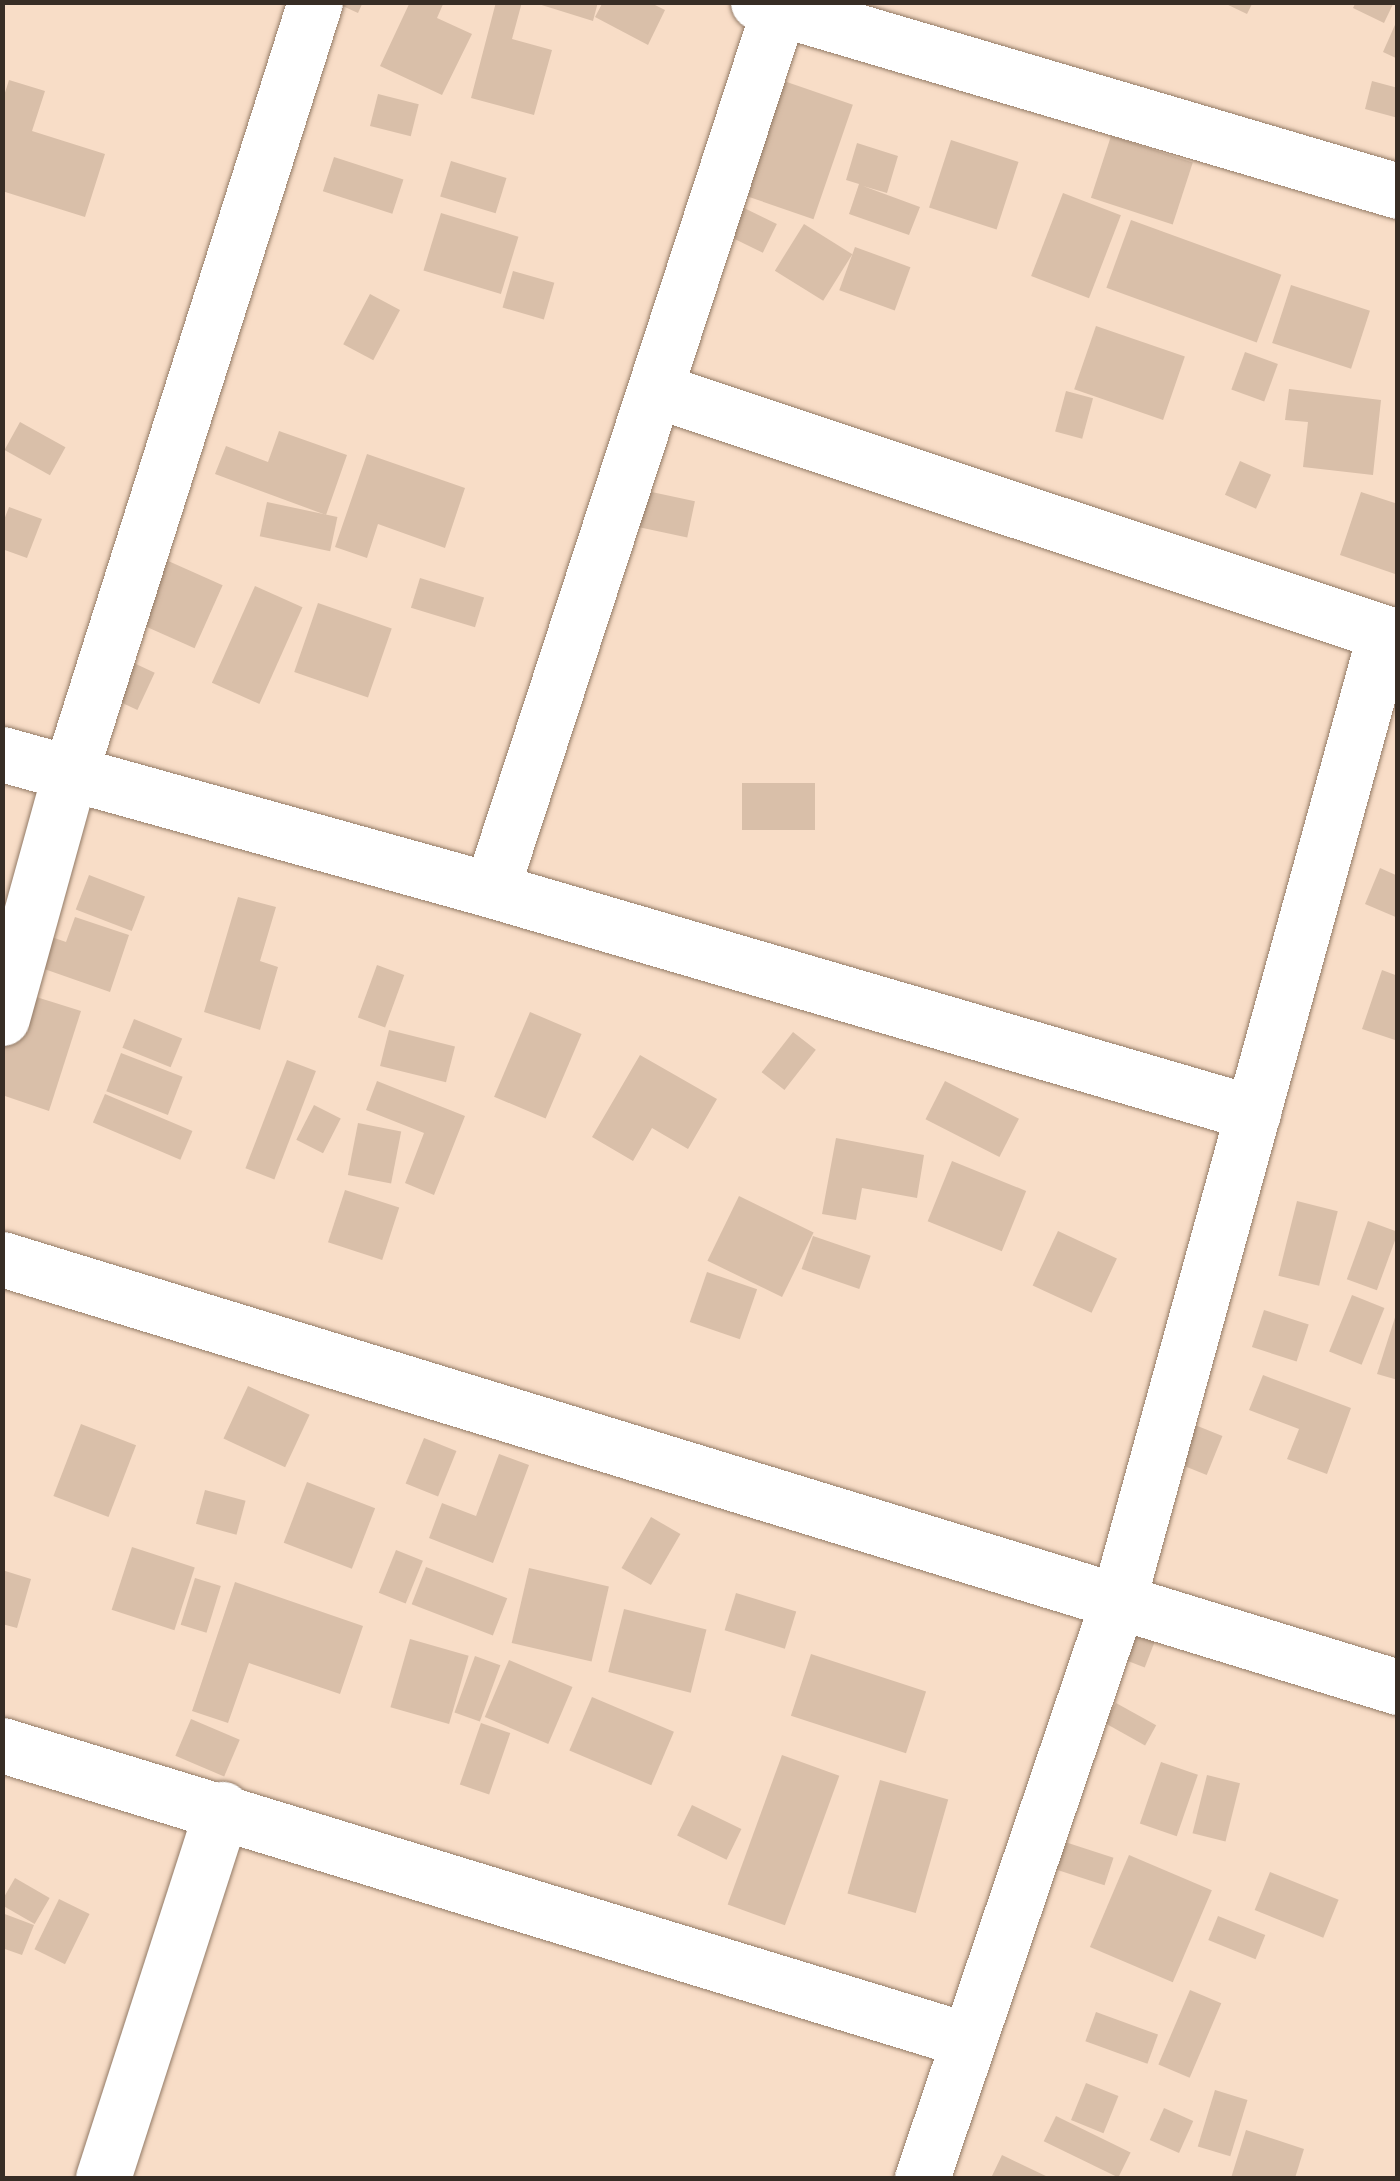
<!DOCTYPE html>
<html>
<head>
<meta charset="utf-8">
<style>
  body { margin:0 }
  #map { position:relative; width:1400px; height:2181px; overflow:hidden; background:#f8ddc7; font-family:Roboto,sans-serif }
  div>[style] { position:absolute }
  .building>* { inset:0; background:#d9bfa9; transform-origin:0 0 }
  .roads { filter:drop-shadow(0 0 2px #927a66) drop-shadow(0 0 2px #927a66) }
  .minor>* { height:55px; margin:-27.5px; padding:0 27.5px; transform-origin:27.5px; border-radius:27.5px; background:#fff }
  span { translate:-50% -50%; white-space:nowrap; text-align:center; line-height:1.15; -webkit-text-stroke:10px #f8ddc7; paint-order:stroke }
  .frame { position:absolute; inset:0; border:5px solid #372d25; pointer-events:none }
</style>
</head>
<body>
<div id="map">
  <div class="building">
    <i style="clip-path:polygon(334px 2px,363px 2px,358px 13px)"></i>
    <i style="clip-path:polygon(410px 2px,444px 2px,437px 18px,472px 34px,442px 95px,380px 66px)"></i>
    <i style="clip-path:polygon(496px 2px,522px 2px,512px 39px,552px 50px,534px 115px,471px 98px)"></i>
    <i style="clip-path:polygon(532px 2px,598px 2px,593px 21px)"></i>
    <i style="clip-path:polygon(603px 2px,649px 2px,665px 10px,648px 45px,595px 17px)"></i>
    <i style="clip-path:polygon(1222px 2px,1253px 2px,1247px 14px)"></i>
    <i style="clip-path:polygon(1356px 2px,1394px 2px,1384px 23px,1353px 8px)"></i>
    <i style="clip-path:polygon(1398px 18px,1398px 59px,1383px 52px)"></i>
    <i style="clip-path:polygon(9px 80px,45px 91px,32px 131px,105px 154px,85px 217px,2px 191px,2px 102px)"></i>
    <i style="left:781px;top:80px;width:76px;height:121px;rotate:19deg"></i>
    <i style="clip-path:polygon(1372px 81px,1398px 88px,1398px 118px,1365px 109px)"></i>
    <i style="left:378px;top:94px;width:42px;height:33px;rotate:14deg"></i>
    <i style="left:1111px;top:136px;width:86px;height:65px;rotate:18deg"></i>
    <i style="left:951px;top:140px;width:71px;height:71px;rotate:18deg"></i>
    <i style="clip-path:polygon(857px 143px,898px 156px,887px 193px,863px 186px,920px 207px,909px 235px,849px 214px,859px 184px,846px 180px)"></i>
    <i style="left:334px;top:157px;width:73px;height:36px;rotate:18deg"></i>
    <i style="left:451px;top:161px;width:58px;height:37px;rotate:17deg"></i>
    <i style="left:1063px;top:193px;width:62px;height:89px;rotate:21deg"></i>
    <i style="left:740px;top:206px;width:41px;height:32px;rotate:26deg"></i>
    <i style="left:441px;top:213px;width:81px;height:60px;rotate:17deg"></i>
    <i style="left:1131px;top:220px;width:160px;height:72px;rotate:20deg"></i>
    <i style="left:804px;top:224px;width:57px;height:55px;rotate:32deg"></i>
    <i style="left:855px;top:247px;width:59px;height:46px;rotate:20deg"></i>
    <i style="left:513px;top:271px;width:43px;height:38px;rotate:16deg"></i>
    <i style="left:1291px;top:285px;width:83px;height:61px;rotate:18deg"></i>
    <i style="left:370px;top:294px;width:34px;height:57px;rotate:28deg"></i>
    <i style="left:1096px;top:326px;width:94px;height:67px;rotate:19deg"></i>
    <i style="left:1245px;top:352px;width:35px;height:40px;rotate:20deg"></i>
    <i style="clip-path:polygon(1289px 389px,1381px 400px,1373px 475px,1303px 467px,1308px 422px,1285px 420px)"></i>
    <i style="left:1066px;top:391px;width:28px;height:42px;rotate:15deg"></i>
    <i style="left:20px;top:422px;width:52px;height:32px;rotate:29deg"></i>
    <i style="clip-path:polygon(279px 431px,347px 455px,326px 515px,215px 474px,226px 446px,268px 462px)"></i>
    <i style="clip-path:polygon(367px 454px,465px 488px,445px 548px,378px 524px,367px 558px,335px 547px)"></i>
    <i style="left:1240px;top:461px;width:34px;height:37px;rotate:24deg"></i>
    <i style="left:647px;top:491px;width:49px;height:37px;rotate:12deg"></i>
    <i style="clip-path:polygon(1361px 492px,1398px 504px,1398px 575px,1340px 555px)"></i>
    <i style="left:267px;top:502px;width:72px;height:35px;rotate:12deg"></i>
    <i style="clip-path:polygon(9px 507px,42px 519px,27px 558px,2px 549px,2px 525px)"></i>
    <i style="left:166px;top:560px;width:62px;height:69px;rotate:24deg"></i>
    <i style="left:420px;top:578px;width:67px;height:31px;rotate:17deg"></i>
    <i style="left:255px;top:586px;width:52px;height:106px;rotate:24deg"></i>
    <i style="left:318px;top:603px;width:78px;height:73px;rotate:19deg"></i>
    <i style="left:123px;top:658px;width:35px;height:41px;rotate:25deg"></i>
    <i style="left:815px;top:783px;width:47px;height:73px;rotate:90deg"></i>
    <i style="clip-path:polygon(1380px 868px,1398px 876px,1398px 918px,1365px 904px)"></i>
    <i style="left:89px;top:875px;width:60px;height:37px;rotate:21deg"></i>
    <i style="clip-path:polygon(238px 897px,276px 907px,260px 961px,278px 967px,260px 1030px,204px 1012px)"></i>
    <i style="clip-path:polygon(75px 917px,129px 935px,110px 992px,30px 964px,40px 933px,66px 942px)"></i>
    <i style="left:377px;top:965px;width:29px;height:56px;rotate:20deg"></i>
    <i style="clip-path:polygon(1382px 970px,1398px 976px,1398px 1041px,1362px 1029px)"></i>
    <i style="clip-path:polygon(14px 990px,81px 1011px,49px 1111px,2px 1095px,2px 1026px)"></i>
    <i style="left:530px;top:1012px;width:56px;height:92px;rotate:23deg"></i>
    <i style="left:134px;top:1019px;width:52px;height:31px;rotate:22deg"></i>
    <i style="left:389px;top:1030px;width:68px;height:37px;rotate:14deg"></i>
    <i style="left:793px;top:1032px;width:29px;height:51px;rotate:38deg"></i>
    <i style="left:121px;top:1053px;width:66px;height:41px;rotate:21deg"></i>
    <i style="clip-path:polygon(640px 1055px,717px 1099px,688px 1149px,652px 1128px,633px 1161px,592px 1137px)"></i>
    <i style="left:287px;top:1060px;width:31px;height:116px;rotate:21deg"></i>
    <i style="clip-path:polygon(377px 1081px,465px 1116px,434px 1195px,405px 1183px,424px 1133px,366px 1110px)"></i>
    <i style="left:945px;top:1081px;width:83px;height:43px;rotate:27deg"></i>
    <i style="left:105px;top:1094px;width:95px;height:31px;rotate:23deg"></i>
    <i style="left:314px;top:1105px;width:30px;height:39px;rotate:27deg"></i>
    <i style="left:358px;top:1123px;width:44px;height:53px;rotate:11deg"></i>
    <i style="clip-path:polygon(836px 1138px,924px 1155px,917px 1198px,862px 1188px,856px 1220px,822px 1214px)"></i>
    <i style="left:952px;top:1161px;width:80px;height:65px;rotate:22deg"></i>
    <i style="left:345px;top:1190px;width:57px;height:55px;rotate:18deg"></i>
    <i style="left:739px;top:1196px;width:83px;height:72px;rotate:26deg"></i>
    <i style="left:1297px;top:1201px;width:42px;height:77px;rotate:14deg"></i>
    <i style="left:1368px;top:1221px;width:32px;height:62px;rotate:20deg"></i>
    <i style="left:1058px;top:1231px;width:65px;height:60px;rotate:25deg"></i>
    <i style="left:813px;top:1236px;width:61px;height:35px;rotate:19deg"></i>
    <i style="left:707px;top:1272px;width:53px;height:53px;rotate:19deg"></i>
    <i style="left:1352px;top:1295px;width:35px;height:61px;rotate:22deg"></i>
    <i style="clip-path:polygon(1398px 1308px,1398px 1380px,1377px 1374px)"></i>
    <i style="left:1264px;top:1310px;width:47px;height:39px;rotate:18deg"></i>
    <i style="clip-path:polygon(1263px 1375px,1351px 1408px,1327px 1474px,1287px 1459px,1299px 1429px,1249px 1410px)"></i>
    <i style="left:248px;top:1386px;width:68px;height:58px;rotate:25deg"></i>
    <i style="left:1190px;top:1423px;width:35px;height:42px;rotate:22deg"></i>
    <i style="left:81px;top:1424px;width:59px;height:77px;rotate:21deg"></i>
    <i style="left:424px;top:1438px;width:35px;height:49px;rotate:22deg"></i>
    <i style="clip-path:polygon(499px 1454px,529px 1465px,493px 1563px,429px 1538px,442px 1503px,476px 1516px)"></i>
    <i style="left:307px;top:1482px;width:73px;height:65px;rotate:21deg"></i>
    <i style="left:205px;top:1490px;width:42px;height:35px;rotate:15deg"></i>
    <i style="left:651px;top:1517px;width:34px;height:59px;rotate:30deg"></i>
    <i style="left:132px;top:1547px;width:66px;height:66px;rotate:18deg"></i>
    <i style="left:396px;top:1550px;width:29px;height:46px;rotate:22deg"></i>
    <i style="left:426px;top:1567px;width:87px;height:40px;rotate:21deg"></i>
    <i style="left:529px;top:1568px;width:82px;height:77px;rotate:13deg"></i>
    <i style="clip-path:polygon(2px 1570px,31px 1579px,17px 1628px,2px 1624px)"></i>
    <i style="left:195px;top:1578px;width:27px;height:49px;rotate:17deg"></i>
    <i style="clip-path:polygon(235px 1582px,363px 1626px,340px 1694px,249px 1663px,228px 1723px,192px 1711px)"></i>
    <i style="left:736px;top:1593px;width:63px;height:39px;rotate:17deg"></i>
    <i style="left:624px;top:1609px;width:85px;height:65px;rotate:14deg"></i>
    <i style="left:1115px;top:1625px;width:43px;height:29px;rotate:21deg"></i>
    <i style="left:410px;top:1639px;width:61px;height:71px;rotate:16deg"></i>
    <i style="left:811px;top:1654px;width:121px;height:65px;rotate:18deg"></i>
    <i style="left:475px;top:1656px;width:27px;height:60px;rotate:20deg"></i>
    <i style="left:509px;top:1660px;width:69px;height:62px;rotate:23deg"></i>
    <i style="left:592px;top:1697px;width:89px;height:58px;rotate:23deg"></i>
    <i style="left:1116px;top:1703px;width:46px;height:23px;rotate:29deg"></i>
    <i style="left:191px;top:1719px;width:53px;height:40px;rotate:23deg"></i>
    <i style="left:481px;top:1723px;width:31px;height:65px;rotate:19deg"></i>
    <i style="left:782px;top:1755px;width:61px;height:159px;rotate:20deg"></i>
    <i style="left:1161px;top:1762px;width:39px;height:65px;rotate:19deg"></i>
    <i style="left:1207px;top:1775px;width:34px;height:60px;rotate:14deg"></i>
    <i style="left:880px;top:1780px;width:71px;height:118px;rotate:16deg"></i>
    <i style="left:692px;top:1805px;width:55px;height:34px;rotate:26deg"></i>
    <i style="left:1065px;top:1842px;width:51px;height:29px;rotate:18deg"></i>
    <i style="left:1129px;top:1855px;width:90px;height:100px;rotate:23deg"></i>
    <i style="left:1270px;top:1872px;width:74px;height:41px;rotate:22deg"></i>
    <i style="left:15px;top:1878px;width:40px;height:30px;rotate:30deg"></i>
    <i style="left:59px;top:1899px;width:34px;height:56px;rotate:26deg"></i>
    <i style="clip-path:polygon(2px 1913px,34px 1925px,22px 1955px,2px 1948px)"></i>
    <i style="left:1218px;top:1916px;width:51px;height:26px;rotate:22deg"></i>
    <i style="left:1190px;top:1990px;width:34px;height:81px;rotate:23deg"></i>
    <i style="left:1096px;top:2012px;width:66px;height:31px;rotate:20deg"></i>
    <i style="left:1086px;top:2083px;width:35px;height:40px;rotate:22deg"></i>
    <i style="left:1215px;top:2090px;width:34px;height:59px;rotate:17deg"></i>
    <i style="left:1164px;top:2108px;width:32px;height:35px;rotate:24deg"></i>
    <i style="left:1056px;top:2116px;width:83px;height:28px;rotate:26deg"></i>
    <i style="clip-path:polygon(1246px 2130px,1304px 2149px,1295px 2178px,1231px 2178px)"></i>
    <i style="clip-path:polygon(1002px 2155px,1050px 2178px,991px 2178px)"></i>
  </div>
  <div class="roads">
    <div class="minor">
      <i style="left:758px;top:2px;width:667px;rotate:16.45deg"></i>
      <i style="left:655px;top:390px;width:783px;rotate:18.39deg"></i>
      <i style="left:2px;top:754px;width:508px;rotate:15.54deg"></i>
      <i style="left:491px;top:890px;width:794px;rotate:16.31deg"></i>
      <i style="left:491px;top:890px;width:927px;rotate:-71.9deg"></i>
      <i style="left:2px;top:1018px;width:251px;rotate:-74.5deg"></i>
      <i style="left:69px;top:776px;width:812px;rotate:-72.37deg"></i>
      <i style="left:2px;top:1259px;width:1460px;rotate:17.05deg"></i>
      <i style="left:2px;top:1745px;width:1009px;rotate:17deg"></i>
      <i style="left:103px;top:2178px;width:388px;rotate:-72.1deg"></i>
      <i style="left:922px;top:2178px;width:609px;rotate:-71.24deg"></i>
      <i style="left:1118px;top:1601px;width:1004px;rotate:-74.58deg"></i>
    </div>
  </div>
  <div class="frame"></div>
</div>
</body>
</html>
